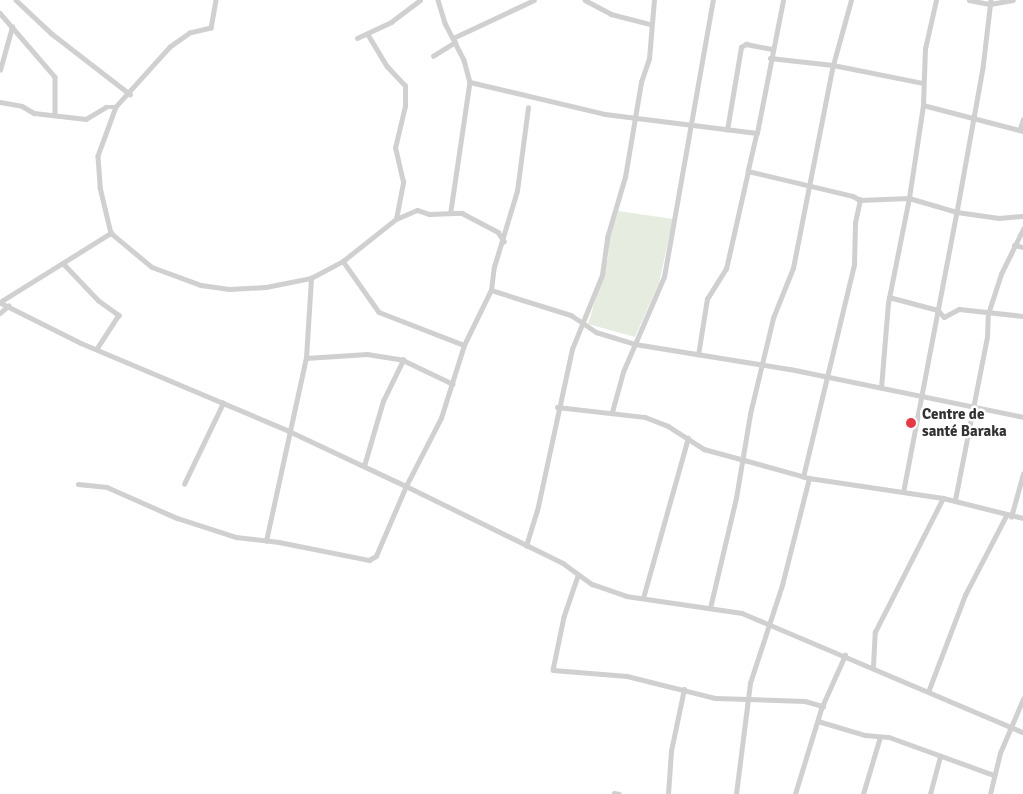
<!DOCTYPE html>
<html>
<head>
<meta charset="utf-8">
<style>
  body { margin:0 }
  #map { position:relative; width:1023px; height:794px; overflow:hidden; background:#fff; font-family:Signika,sans-serif }
  div>[style] { position:absolute }
  .green>* { inset:0; background:#e6ecdf }
  .street>* { height:4.5px; margin:-2.25px; padding:0 2.25px; transform-origin:2.25px; border-radius:2.25px; background:#d0d0d0 }
  .dots>* { width:14px; height:14px; translate:-50% -50%; box-sizing:border-box; border:2px solid #fff; border-radius:50% }
  span { translate:-50% -50%; white-space:nowrap; text-align:center; line-height:1.15; -webkit-text-stroke:5px #fff; paint-order:stroke }
  .poi-label { font-size:15px; color:#333; font-weight:700 }
  .left { translate:0 -50%; text-align:left }
</style>
</head>
<body>
<div id="map">
  <div class="green">
    <i style="clip-path:polygon(618px 211px,673px 219px,659px 283px,635px 337px,588px 324px,608px 258px,609px 241px)"></i>
  </div>
  <div class="street">
    <i style="left:16px;top:0;width:48px;rotate:43.3deg"></i>
    <i style="left:51px;top:33px;width:100px;rotate:37.7deg"></i>
    <i style="left:216px;top:0;width:28px;rotate:100deg"></i>
    <i style="left:211px;top:28px;width:22px;rotate:167deg"></i>
    <i style="left:190px;top:33px;width:24px;rotate:145deg"></i>
    <i style="left:170px;top:47px;width:81px;rotate:132deg"></i>
    <i style="left:116px;top:107px;width:52px;rotate:110.2deg"></i>
    <i style="left:98px;top:156px;width:31px;rotate:86deg"></i>
    <i style="left:100px;top:187px;width:47px;rotate:76.6deg"></i>
    <i style="left:111px;top:233px;width:53px;rotate:39.7deg"></i>
    <i style="left:152px;top:267px;width:52px;rotate:20.2deg"></i>
    <i style="left:201px;top:285px;width:28px;rotate:8deg"></i>
    <i style="left:229px;top:289px;width:37px;rotate:-3deg"></i>
    <i style="left:266px;top:287px;width:46px;rotate:-11.3deg"></i>
    <i style="left:311px;top:278px;width:36px;rotate:-28deg"></i>
    <i style="left:343px;top:261px;width:68px;rotate:-38.4deg"></i>
    <i style="left:396px;top:219px;width:38px;rotate:-79deg"></i>
    <i style="left:403px;top:182px;width:35px;rotate:-103deg"></i>
    <i style="left:395px;top:148px;width:43px;rotate:-76.6deg"></i>
    <i style="left:405px;top:106px;width:20px;rotate:-90deg"></i>
    <i style="left:405px;top:86px;width:26px;rotate:-133deg"></i>
    <i style="left:387px;top:67px;width:37px;rotate:-121deg"></i>
    <i style="left:438px;top:0;width:24px;rotate:73deg"></i>
    <i style="left:445px;top:23px;width:42px;rotate:62.8deg"></i>
    <i style="left:464px;top:60px;width:23px;rotate:75deg"></i>
    <i style="left:470px;top:82px;width:130px;rotate:98.4deg"></i>
    <i style="left:585px;top:0;width:30px;rotate:28deg"></i>
    <i style="left:611px;top:14px;width:40px;rotate:14.4deg"></i>
    <i style="left:969px;top:0;width:21px;rotate:11deg"></i>
    <i style="left:990px;top:4px;width:23px;rotate:-10deg"></i>
    <i style="left:991px;top:0;width:68px;rotate:96.7deg"></i>
    <i style="left:983px;top:68px;width:146px;rotate:100.2deg"></i>
    <i style="left:957px;top:212px;width:42px;rotate:8.1deg"></i>
    <i style="left:999px;top:218px;width:24px;rotate:-5deg"></i>
    <i style="left:0;top:13px;width:84px;rotate:49.3deg"></i>
    <i style="left:55px;top:77px;width:38px;rotate:90deg"></i>
    <i style="left:357px;top:38px;width:38px;rotate:-25deg"></i>
    <i style="left:391px;top:22px;width:36px;rotate:-37deg"></i>
    <i style="left:453px;top:38px;width:89px;rotate:-25.1deg"></i>
    <i style="left:433px;top:56px;width:26px;rotate:-32deg"></i>
    <i style="left:770px;top:58px;width:63px;rotate:6.3deg"></i>
    <i style="left:833px;top:65px;width:92px;rotate:11.3deg"></i>
    <i style="left:0;top:70px;width:45px;rotate:-74.4deg"></i>
    <i style="left:470px;top:82px;width:139px;rotate:13.3deg"></i>
    <i style="left:605px;top:114px;width:153px;rotate:7.1deg"></i>
    <i style="left:757px;top:133px;width:39px;rotate:103deg"></i>
    <i style="left:748px;top:171px;width:108px;rotate:13.4deg"></i>
    <i style="left:853px;top:196px;width:8px;rotate:30deg"></i>
    <i style="left:0;top:102px;width:22px;rotate:10deg"></i>
    <i style="left:22px;top:106px;width:14px;rotate:30deg"></i>
    <i style="left:34px;top:113px;width:52px;rotate:6.6deg"></i>
    <i style="left:86px;top:119px;width:23px;rotate:-31deg"></i>
    <i style="left:106px;top:107px;width:10px"></i>
    <i style="left:923px;top:105px;width:103px;rotate:14.6deg"></i>
    <i style="left:1020px;top:129px;width:10px;rotate:-73deg"></i>
    <i style="left:727px;top:130px;width:84px;rotate:-80.4deg"></i>
    <i style="left:741px;top:47px;width:6px;rotate:-31deg"></i>
    <i style="left:746px;top:44px;width:26px;rotate:11deg"></i>
    <i style="left:757px;top:133px;width:136px;rotate:-78.9deg"></i>
    <i style="left:396px;top:219px;width:23px;rotate:-23deg"></i>
    <i style="left:417px;top:210px;width:13px;rotate:18deg"></i>
    <i style="left:429px;top:214px;width:33px;rotate:-2deg"></i>
    <i style="left:462px;top:213px;width:41px;rotate:27.8deg"></i>
    <i style="left:498px;top:232px;width:11px;rotate:56deg"></i>
    <i style="left:1014px;top:245px;width:9px;rotate:13deg"></i>
    <i style="left:343px;top:261px;width:62px;rotate:54.8deg"></i>
    <i style="left:379px;top:312px;width:91px;rotate:21.2deg"></i>
    <i style="left:63px;top:263px;width:51px;rotate:46.6deg"></i>
    <i style="left:98px;top:300px;width:26px;rotate:36deg"></i>
    <i style="left:119px;top:315px;width:40px;rotate:122.9deg"></i>
    <i style="left:491px;top:290px;width:84px;rotate:17.4deg"></i>
    <i style="left:571px;top:315px;width:30px;rotate:34deg"></i>
    <i style="left:596px;top:332px;width:41px;rotate:17.1deg"></i>
    <i style="left:635px;top:344px;width:157px;rotate:9.2deg"></i>
    <i style="left:790px;top:369px;width:238px;rotate:11.6deg"></i>
    <i style="left:889px;top:297px;width:51px;rotate:14.9deg"></i>
    <i style="left:938px;top:310px;width:9px;rotate:49deg"></i>
    <i style="left:944px;top:317px;width:17px;rotate:-28deg"></i>
    <i style="left:959px;top:309px;width:64px;rotate:6.2deg"></i>
    <i style="left:0;top:302px;width:131px;rotate:-31.9deg"></i>
    <i style="left:1px;top:303px;width:89px;rotate:26.6deg"></i>
    <i style="left:81px;top:343px;width:226px;rotate:22.9deg"></i>
    <i style="left:289px;top:431px;width:129px;rotate:25.2deg"></i>
    <i style="left:406px;top:486px;width:76px;rotate:-62.8deg"></i>
    <i style="left:441px;top:418px;width:77px;rotate:-72.5deg"></i>
    <i style="left:464px;top:345px;width:61px;rotate:-63.9deg"></i>
    <i style="left:491px;top:290px;width:23px;rotate:-83deg"></i>
    <i style="left:494px;top:267px;width:79px;rotate:-73.2deg"></i>
    <i style="left:517px;top:191px;width:84px;rotate:-82.5deg"></i>
    <i style="left:0;top:313px;width:11px;rotate:-41deg"></i>
    <i style="left:698px;top:355px;width:57px;rotate:-80.9deg"></i>
    <i style="left:707px;top:299px;width:36px;rotate:-58deg"></i>
    <i style="left:726px;top:269px;width:100px;rotate:-77.3deg"></i>
    <i style="left:306px;top:358px;width:61px;rotate:-3.8deg"></i>
    <i style="left:367px;top:354px;width:36px;rotate:9deg"></i>
    <i style="left:403px;top:360px;width:55px;rotate:25.6deg"></i>
    <i style="left:881px;top:388px;width:85px;rotate:-85.3deg"></i>
    <i style="left:888px;top:303px;width:107px;rotate:-78.7deg"></i>
    <i style="left:909px;top:198px;width:94px;rotate:-81.4deg"></i>
    <i style="left:923px;top:105px;width:56px;rotate:-88deg"></i>
    <i style="left:925px;top:49px;width:50px;rotate:-77.3deg"></i>
    <i style="left:557px;top:407px;width:89px;rotate:6.5deg"></i>
    <i style="left:645px;top:417px;width:25px;rotate:21deg"></i>
    <i style="left:668px;top:426px;width:43px;rotate:32.6deg"></i>
    <i style="left:704px;top:449px;width:109px;rotate:15.4deg"></i>
    <i style="left:809px;top:478px;width:135px;rotate:8.5deg"></i>
    <i style="left:943px;top:498px;width:82px;rotate:14deg"></i>
    <i style="left:612px;top:412px;width:41px;rotate:-74.6deg"></i>
    <i style="left:623px;top:372px;width:103px;rotate:-66.7deg"></i>
    <i style="left:664px;top:277px;width:281px;rotate:-80deg"></i>
    <i style="left:364px;top:466px;width:68px;rotate:-73.7deg"></i>
    <i style="left:383px;top:401px;width:46px;rotate:-64deg"></i>
    <i style="left:803px;top:477px;width:218px;rotate:-76.5deg"></i>
    <i style="left:854px;top:265px;width:42px;rotate:-88.6deg"></i>
    <i style="left:855px;top:223px;width:24px;rotate:-78deg"></i>
    <i style="left:860px;top:200px;width:49px;rotate:-2.3deg"></i>
    <i style="left:909px;top:198px;width:50px;rotate:16.3deg"></i>
    <i style="left:957px;top:212px;width:284px;rotate:100.8deg"></i>
    <i style="left:78px;top:484px;width:29px;rotate:6deg"></i>
    <i style="left:107px;top:487px;width:77px;rotate:23.9deg"></i>
    <i style="left:177px;top:518px;width:62px;rotate:17.9deg"></i>
    <i style="left:236px;top:537px;width:43px;rotate:6.6deg"></i>
    <i style="left:279px;top:542px;width:92px;rotate:11.3deg"></i>
    <i style="left:369px;top:560px;width:8px;rotate:-30deg"></i>
    <i style="left:376px;top:556px;width:76px;rotate:-66.8deg"></i>
    <i style="left:406px;top:486px;width:175px;rotate:26.1deg"></i>
    <i style="left:563px;top:563px;width:36px;rotate:36deg"></i>
    <i style="left:592px;top:584px;width:36px;rotate:19deg"></i>
    <i style="left:626px;top:596px;width:117px;rotate:8.3deg"></i>
    <i style="left:742px;top:613px;width:305px;rotate:23deg"></i>
    <i style="left:184px;top:484px;width:90px;rotate:-64.3deg"></i>
    <i style="left:955px;top:500px;width:166px;rotate:-78.9deg"></i>
    <i style="left:987px;top:337px;width:23px;rotate:-88deg"></i>
    <i style="left:988px;top:314px;width:42px;rotate:-72deg"></i>
    <i style="left:1001px;top:274px;width:50px;rotate:-63.9deg"></i>
    <i style="left:1011px;top:517px;width:45px;rotate:-74.4deg"></i>
    <i style="left:266px;top:541px;width:187px;rotate:-77.7deg"></i>
    <i style="left:306px;top:358px;width:80px;rotate:-86.4deg"></i>
    <i style="left:526px;top:546px;width:37px;rotate:-73deg"></i>
    <i style="left:537px;top:511px;width:166px;rotate:-77.8deg"></i>
    <i style="left:572px;top:349px;width:80px;rotate:-67.9deg"></i>
    <i style="left:602px;top:275px;width:37px;rotate:-82deg"></i>
    <i style="left:607px;top:238px;width:64px;rotate:-73.6deg"></i>
    <i style="left:625px;top:177px;width:96px;rotate:-80.4deg"></i>
    <i style="left:641px;top:82px;width:24px;rotate:-71deg"></i>
    <i style="left:649px;top:59px;width:59px;rotate:-85.2deg"></i>
    <i style="left:578px;top:576px;width:43px;rotate:108.9deg"></i>
    <i style="left:564px;top:617px;width:54px;rotate:101.7deg"></i>
    <i style="left:553px;top:670px;width:74px;rotate:4.6deg"></i>
    <i style="left:627px;top:676px;width:91px;rotate:14deg"></i>
    <i style="left:715px;top:698px;width:90px;rotate:1.9deg"></i>
    <i style="left:805px;top:701px;width:19px;rotate:16deg"></i>
    <i style="left:643px;top:598px;width:166px;rotate:-74.3deg"></i>
    <i style="left:710px;top:608px;width:113px;rotate:-76.7deg"></i>
    <i style="left:736px;top:498px;width:85px;rotate:-80.5deg"></i>
    <i style="left:750px;top:414px;width:99px;rotate:-76.5deg"></i>
    <i style="left:773px;top:318px;width:54px;rotate:-68.2deg"></i>
    <i style="left:793px;top:268px;width:207px;rotate:-78.9deg"></i>
    <i style="left:833px;top:65px;width:67px;rotate:-74.5deg"></i>
    <i style="left:873px;top:666px;width:34px;rotate:-87deg"></i>
    <i style="left:875px;top:632px;width:150px;rotate:-63.1deg"></i>
    <i style="left:928px;top:692px;width:104px;rotate:-69.1deg"></i>
    <i style="left:965px;top:595px;width:89px;rotate:-62.6deg"></i>
    <i style="left:818px;top:721px;width:49px;rotate:16.6deg"></i>
    <i style="left:865px;top:735px;width:24px;rotate:5deg"></i>
    <i style="left:889px;top:737px;width:112px;rotate:19.9deg"></i>
    <i style="left:614px;top:793px;width:5px;rotate:11deg"></i>
    <i style="left:668px;top:794px;width:43px;rotate:-86deg"></i>
    <i style="left:671px;top:751px;width:63px;rotate:-78.2deg"></i>
    <i style="left:736px;top:794px;width:112px;rotate:-82.8deg"></i>
    <i style="left:750px;top:683px;width:103px;rotate:-71.9deg"></i>
    <i style="left:782px;top:585px;width:110px;rotate:-75.8deg"></i>
    <i style="left:795px;top:794px;width:89px;rotate:-73deg"></i>
    <i style="left:821px;top:709px;width:59px;rotate:-66deg"></i>
    <i style="left:863px;top:794px;width:59px;rotate:-73.4deg"></i>
    <i style="left:930px;top:794px;width:39px;rotate:-75deg"></i>
    <i style="left:990px;top:794px;width:42px;rotate:-76.3deg"></i>
    <i style="left:1000px;top:753px;width:59px;rotate:-66.9deg"></i>
  </div>
  <div class="dots">
    <i style="left:911px;top:423px;background:#e63946"></i>
  </div>
  <div class="poi-label">
    <span class="left" style="left:922px;top:423px">Centre de<br>santé Baraka</span>
  </div>
</div>
</body>
</html>
